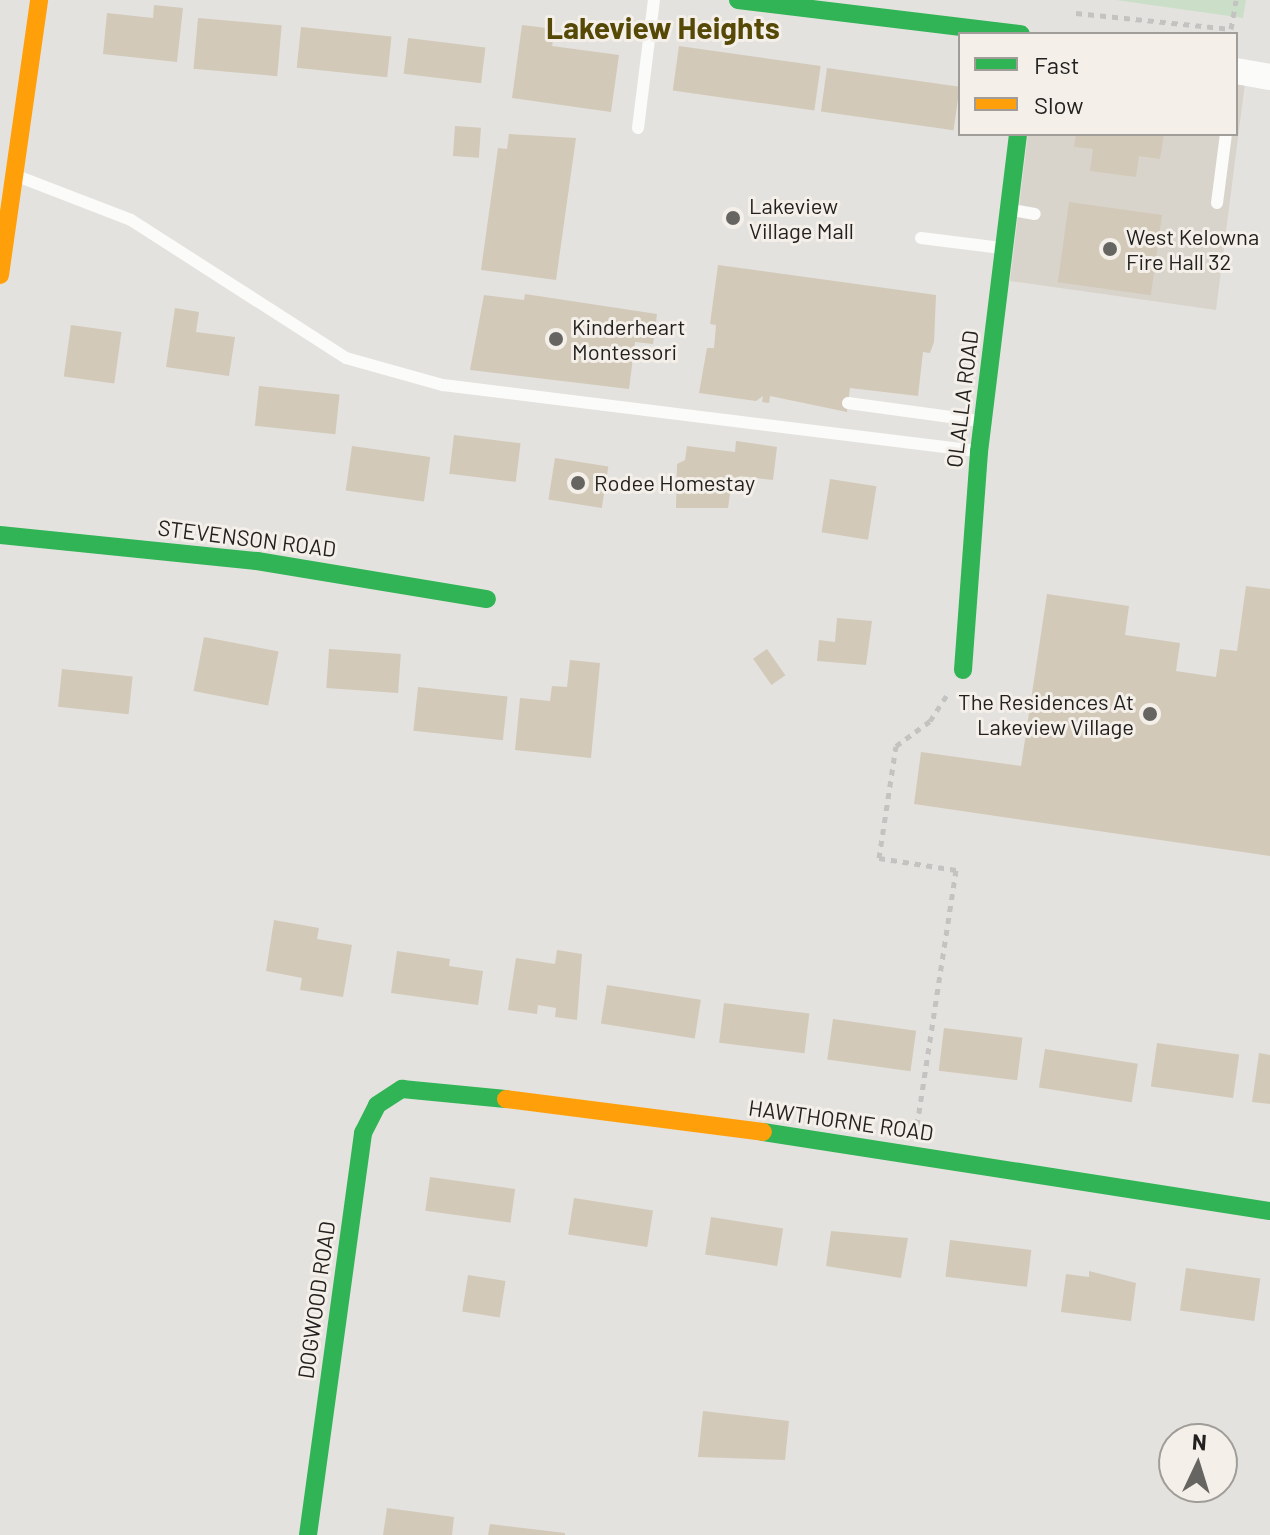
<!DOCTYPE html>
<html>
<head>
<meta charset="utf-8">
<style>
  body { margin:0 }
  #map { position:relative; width:1270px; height:1535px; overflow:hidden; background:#e4e2de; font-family:Barlow,sans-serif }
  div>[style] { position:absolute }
  .built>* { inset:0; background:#d9d4cb }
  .green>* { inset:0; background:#cbdfc8 }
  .building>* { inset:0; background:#d2c9b9; transform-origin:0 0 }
  .path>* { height:5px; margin-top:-2.5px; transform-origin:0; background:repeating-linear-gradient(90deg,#c4c3c1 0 6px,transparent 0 12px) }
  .lane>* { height:12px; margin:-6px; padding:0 6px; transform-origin:6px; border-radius:6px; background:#fbfbfa }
  .street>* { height:26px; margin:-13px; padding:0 13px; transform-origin:13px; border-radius:13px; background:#fbfbfa }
  .fast>* { height:18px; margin:-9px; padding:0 9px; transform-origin:9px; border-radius:9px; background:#30b455 }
  .slow>* { height:18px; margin:-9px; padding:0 9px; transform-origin:9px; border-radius:9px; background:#ff9f0a }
  .dots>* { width:22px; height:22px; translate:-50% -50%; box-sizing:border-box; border:4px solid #f4f0e9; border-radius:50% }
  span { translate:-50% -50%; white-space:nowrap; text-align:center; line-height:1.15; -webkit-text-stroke:6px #f4f0e9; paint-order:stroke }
  .poi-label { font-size:22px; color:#23211f }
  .left { translate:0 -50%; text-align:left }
  .right { translate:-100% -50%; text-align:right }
  .street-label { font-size:22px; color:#23211f }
  .district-label { font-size:30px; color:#564805; font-weight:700 }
  .legend { position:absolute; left:958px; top:32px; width:280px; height:104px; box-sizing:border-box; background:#f4f0e9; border:2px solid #a09d98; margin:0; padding:10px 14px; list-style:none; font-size:24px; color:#23211f }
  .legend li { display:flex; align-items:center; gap:16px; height:40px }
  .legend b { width:40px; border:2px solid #a09d98 }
  .north { position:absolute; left:1158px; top:1423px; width:80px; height:80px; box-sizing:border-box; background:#f4f0e9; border:2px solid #a09d98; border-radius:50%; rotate:4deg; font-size:22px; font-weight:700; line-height:32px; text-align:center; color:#23211f }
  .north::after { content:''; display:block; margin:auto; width:28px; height:36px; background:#676562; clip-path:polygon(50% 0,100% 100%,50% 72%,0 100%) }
</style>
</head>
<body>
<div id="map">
  <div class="built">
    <i style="clip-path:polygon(1236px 81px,1245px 83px,1216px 310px,1010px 281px,1028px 134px,1236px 134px)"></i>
  </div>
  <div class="green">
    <i style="clip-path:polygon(1116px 0,1246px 0,1243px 18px)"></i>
  </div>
  <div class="building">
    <i style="clip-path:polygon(154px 5px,183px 8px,177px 62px,103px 54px,107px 13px,153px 18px)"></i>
    <i style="left:198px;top:18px;width:84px;height:51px;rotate:5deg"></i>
    <i style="clip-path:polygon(522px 25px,555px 29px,552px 46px,619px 55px,611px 112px,512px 98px)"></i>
    <i style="left:301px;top:27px;width:91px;height:41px;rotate:6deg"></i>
    <i style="left:408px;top:38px;width:78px;height:36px;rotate:7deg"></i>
    <i style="left:679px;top:46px;width:143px;height:45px;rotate:8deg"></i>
    <i style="left:827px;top:68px;width:134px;height:44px;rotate:8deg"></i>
    <i style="left:455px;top:126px;width:26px;height:30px;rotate:4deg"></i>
    <i style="clip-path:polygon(509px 134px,576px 138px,556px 280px,481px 270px,498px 148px,507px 149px)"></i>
    <i style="clip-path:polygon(1076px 134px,1164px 134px,1160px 159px,1139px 156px,1136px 177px,1090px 171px,1093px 149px,1074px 147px)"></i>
    <i style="left:1069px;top:202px;width:94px;height:81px;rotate:8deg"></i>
    <i style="clip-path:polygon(718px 265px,936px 295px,934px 342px,930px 353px,923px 352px,918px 396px,850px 388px,847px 412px,770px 396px,769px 403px,762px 402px,763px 396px,756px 401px,699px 393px,707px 348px,714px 348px,716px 325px,710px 324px)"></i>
    <i style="clip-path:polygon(525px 294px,657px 314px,653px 344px,635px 342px,629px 389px,470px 370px,484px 295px,524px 300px)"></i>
    <i style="clip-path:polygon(175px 308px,199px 312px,196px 332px,235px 337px,229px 376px,166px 367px)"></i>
    <i style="left:71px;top:325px;width:51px;height:52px;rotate:8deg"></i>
    <i style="left:259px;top:386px;width:81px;height:40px;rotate:6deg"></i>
    <i style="left:454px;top:435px;width:67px;height:39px;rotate:7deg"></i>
    <i style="clip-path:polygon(736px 441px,777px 447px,773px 480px,740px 476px,731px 487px,728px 508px,676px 508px,677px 464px,685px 460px,687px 446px,735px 452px)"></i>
    <i style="left:352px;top:446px;width:79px;height:45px;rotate:8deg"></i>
    <i style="left:555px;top:458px;width:54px;height:42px;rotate:9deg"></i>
    <i style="left:830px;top:479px;width:47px;height:54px;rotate:9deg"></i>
    <i style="clip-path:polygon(1246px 586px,1270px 589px,1270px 856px,914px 804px,921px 752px,1021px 766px,1047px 594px,1129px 606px,1125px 635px,1180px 643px,1176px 671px,1216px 677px,1220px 649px,1237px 651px)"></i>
    <i style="clip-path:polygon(837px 618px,872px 621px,866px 665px,817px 661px,819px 640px,835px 642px)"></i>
    <i style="left:204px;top:637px;width:76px;height:55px;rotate:11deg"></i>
    <i style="left:329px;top:649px;width:72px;height:39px;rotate:4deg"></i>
    <i style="left:767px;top:649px;width:32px;height:17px;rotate:55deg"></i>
    <i style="clip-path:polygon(570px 660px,600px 663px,591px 758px,515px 750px,520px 698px,550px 701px,552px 686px,567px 687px)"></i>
    <i style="left:62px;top:669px;width:71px;height:38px;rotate:6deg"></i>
    <i style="left:418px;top:687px;width:90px;height:44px;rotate:6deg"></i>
    <i style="clip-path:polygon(274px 920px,319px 928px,317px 939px,352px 945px,343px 997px,300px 990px,302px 978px,266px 971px)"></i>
    <i style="clip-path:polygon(557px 950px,582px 954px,577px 1020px,555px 1017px,556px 1008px,538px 1005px,537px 1014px,508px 1010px,516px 958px,555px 964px)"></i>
    <i style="clip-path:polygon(397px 951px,450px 959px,449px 966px,483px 971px,478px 1005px,391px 993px)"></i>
    <i style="left:607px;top:985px;width:95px;height:39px;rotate:9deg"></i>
    <i style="left:724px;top:1003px;width:86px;height:40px;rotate:7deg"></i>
    <i style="left:833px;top:1019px;width:84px;height:41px;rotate:8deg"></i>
    <i style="left:944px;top:1028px;width:79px;height:43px;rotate:7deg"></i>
    <i style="left:1157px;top:1043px;width:83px;height:44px;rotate:8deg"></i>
    <i style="left:1045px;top:1049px;width:94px;height:39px;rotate:9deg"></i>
    <i style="clip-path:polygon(1259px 1053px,1270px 1055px,1270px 1104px,1252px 1102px)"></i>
    <i style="left:430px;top:1177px;width:86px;height:34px;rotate:8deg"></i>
    <i style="left:574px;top:1198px;width:80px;height:37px;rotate:9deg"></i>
    <i style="left:711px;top:1217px;width:73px;height:38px;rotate:9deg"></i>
    <i style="clip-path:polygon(831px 1231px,908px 1238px,901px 1278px,826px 1266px)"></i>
    <i style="left:950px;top:1240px;width:82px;height:37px;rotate:7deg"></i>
    <i style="left:1186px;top:1268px;width:75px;height:43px;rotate:8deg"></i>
    <i style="clip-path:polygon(1089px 1271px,1136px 1283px,1131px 1321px,1061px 1312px,1066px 1274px,1089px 1277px)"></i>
    <i style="left:468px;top:1275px;width:38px;height:37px;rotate:9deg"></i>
    <i style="clip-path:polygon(703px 1411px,789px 1421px,785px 1460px,698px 1457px)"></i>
    <i style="clip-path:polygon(387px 1508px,454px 1517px,452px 1535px,383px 1535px)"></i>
    <i style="clip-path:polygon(490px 1524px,565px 1533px,565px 1535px,488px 1535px)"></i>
  </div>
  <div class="path">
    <i style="left:1076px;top:13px;width:156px;rotate:5.9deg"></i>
    <i style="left:1231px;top:29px;width:29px;rotate:-80deg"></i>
    <i style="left:917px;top:1125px;width:258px;rotate:-81.3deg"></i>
    <i style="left:956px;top:870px;width:78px;rotate:-171.1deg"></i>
    <i style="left:879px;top:858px;width:113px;rotate:-81.4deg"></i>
    <i style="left:896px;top:746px;width:42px;rotate:-36.3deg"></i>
    <i style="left:930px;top:721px;width:31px;rotate:-57deg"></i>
  </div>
  <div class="lane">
    <i style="left:638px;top:128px;width:129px;rotate:-82.9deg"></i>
    <i style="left:17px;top:176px;width:122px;rotate:21.1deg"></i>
    <i style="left:131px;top:220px;width:255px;rotate:32.7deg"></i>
    <i style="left:346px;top:358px;width:101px;rotate:15.6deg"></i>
    <i style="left:443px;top:385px;width:538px;rotate:7.05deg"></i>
    <i style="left:1217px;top:203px;width:70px;rotate:-82.6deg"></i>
    <i style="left:1012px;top:210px;width:23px;rotate:10deg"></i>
    <i style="left:921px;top:238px;width:81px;rotate:7.1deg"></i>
    <i style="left:848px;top:403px;width:133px;rotate:7.8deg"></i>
  </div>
  <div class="street">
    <i style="left:1236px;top:71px;width:35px;rotate:10deg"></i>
  </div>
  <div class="fast">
    <i style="left:738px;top:0;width:285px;rotate:6.9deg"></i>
    <i style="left:0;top:535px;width:258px;rotate:5.8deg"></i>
    <i style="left:257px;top:561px;width:233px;rotate:9.4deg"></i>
    <i style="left:963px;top:670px;width:219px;rotate:-85.8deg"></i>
    <i style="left:979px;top:452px;width:320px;rotate:-83deg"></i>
    <i style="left:763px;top:1132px;width:513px;rotate:8.86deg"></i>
    <i style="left:308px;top:1535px;width:406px;rotate:-82.2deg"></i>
    <i style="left:363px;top:1133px;width:31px;rotate:-63deg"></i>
    <i style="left:377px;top:1105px;width:30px;rotate:-33deg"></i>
    <i style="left:402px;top:1089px;width:104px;rotate:5.5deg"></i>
  </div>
  <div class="slow">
    <i style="left:0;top:275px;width:278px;rotate:-81.9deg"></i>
    <i style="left:506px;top:1099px;width:259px;rotate:7.3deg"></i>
  </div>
  <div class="dots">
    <i style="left:733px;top:218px;background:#676562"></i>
    <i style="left:1110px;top:249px;background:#676562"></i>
    <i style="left:556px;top:339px;background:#676562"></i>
    <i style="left:578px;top:483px;background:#676562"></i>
    <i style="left:1150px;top:714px;background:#676562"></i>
  </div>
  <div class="poi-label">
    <span class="left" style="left:749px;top:218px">Lakeview<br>Village Mall</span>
    <span class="left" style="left:1126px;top:249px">West Kelowna<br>Fire Hall 32</span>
    <span class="left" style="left:572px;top:339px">Kinderheart<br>Montessori</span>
    <span class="left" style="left:594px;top:483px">Rodee Homestay</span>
    <span class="right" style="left:1134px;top:714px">The Residences At<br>Lakeview Village</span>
  </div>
  <div class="street-label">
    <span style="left:962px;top:399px;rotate:-83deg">OLALLA ROAD</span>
    <span style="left:247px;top:538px;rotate:7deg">STEVENSON ROAD</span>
    <span style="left:841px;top:1120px;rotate:8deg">HAWTHORNE ROAD</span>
    <span style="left:316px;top:1300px;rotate:-82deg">DOGWOOD ROAD</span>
  </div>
  <div class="district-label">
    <span style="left:663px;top:27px">Lakeview Heights</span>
  </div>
  <ul class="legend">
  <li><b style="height:10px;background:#30b455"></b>Fast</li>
  <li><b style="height:10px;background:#ff9f0a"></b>Slow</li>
  </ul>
  <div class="north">N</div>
</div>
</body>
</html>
